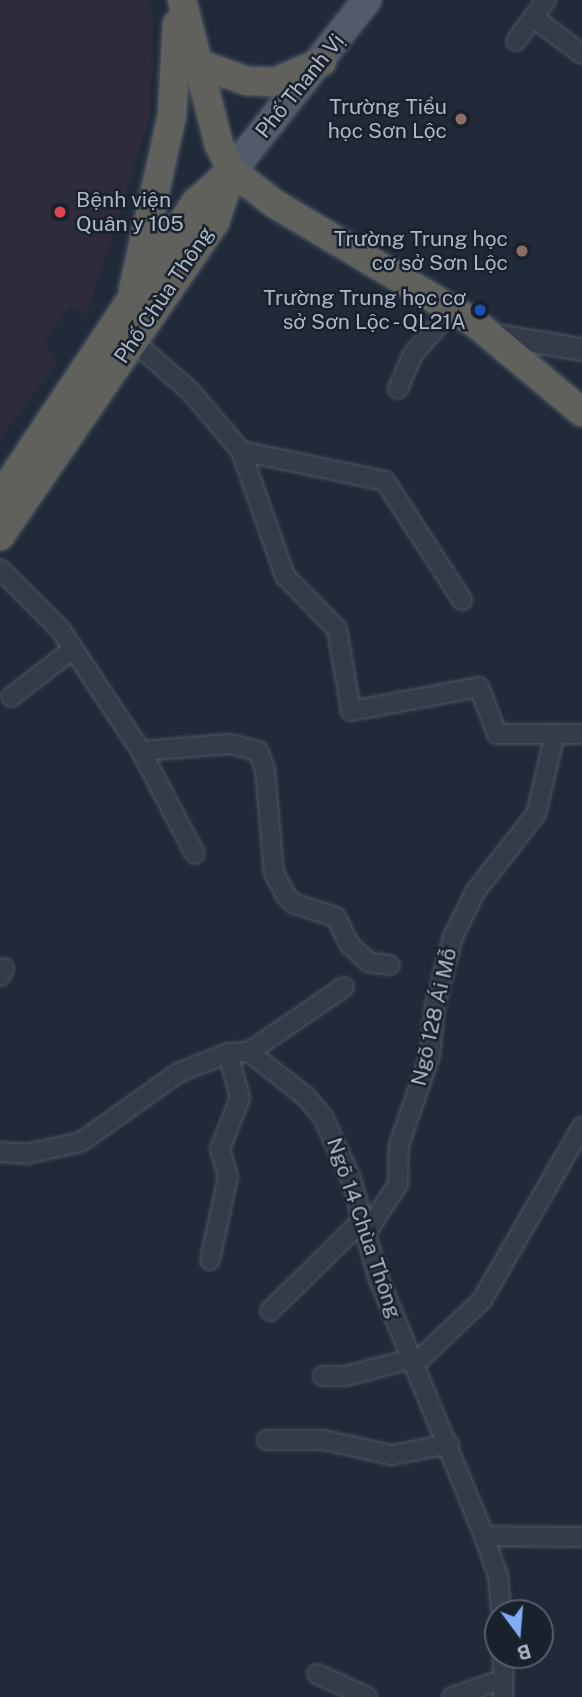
<!DOCTYPE html>
<html>
<head>
<meta charset="utf-8">
<style>
  body { margin:0 }
  #map { position:relative; width:582px; height:1697px; overflow:hidden; background:#202a38; font-family:"Public Sans",sans-serif }
  div>[style] { position:absolute }
  .medical>* { inset:0; background:#2e2c3a }
  .roads { filter:drop-shadow(0 0 2px #4e5763) drop-shadow(0 0 2px #4e5763) }
  .minor>* { height:18px; margin:-9px; padding:0 9px; transform-origin:9px; border-radius:9px; background:#343c49 }
  .tertiary>* { height:21px; margin:-10.5px; padding:0 10.5px; transform-origin:10.5px; border-radius:10.5px; background:#343c49 }
  .primary>* { height:28px; margin:-14px; padding:0 14px; transform-origin:14px; border-radius:14px; background:#525b69 }
  .trunk>* { height:28px; margin:-14px; padding:0 14px; transform-origin:14px; border-radius:14px; background:#60605d }
  .dots>* { width:19px; height:19px; translate:-50% -50%; box-sizing:border-box; border:4px solid #19212d; border-radius:50% }
  span { translate:-50% -50%; white-space:nowrap; text-align:center; line-height:1.15; -webkit-text-stroke:5px #19212d; paint-order:stroke }
  .street-label { font-size:21px; color:#aeb7c5 }
  .poi-label { font-size:21px; color:#aeb7c5 }
  .right { translate:-100% -50%; text-align:right }
  .left { translate:0 -50%; text-align:left }
  .north { position:absolute; left:484px; top:1599px; width:70px; height:70px; box-sizing:border-box; background:#19212d; border:2px solid #555d6a; border-radius:50%; rotate:164deg; font-size:19px; font-weight:700; line-height:28px; text-align:center; color:#aeb7c5 }
  .north::after { content:''; display:block; margin:auto; width:24px; height:32px; background:#80acf8; clip-path:polygon(50% 0,100% 100%,50% 72%,0 100%) }
</style>
</head>
<body>
<div id="map">
  <div class="medical">
    <i style="clip-path:polygon(0 0,148px 0,153px 18px,150px 116px,87px 315px,70px 307px,43px 342px,58px 362px,0 439px)"></i>
  </div>
  <div class="roads">
    <div class="minor">
      <i style="left:534px;top:18px;width:60px;rotate:36.9deg"></i>
      <i style="left:516px;top:41px;width:51px;rotate:-53.8deg"></i>
      <i style="left:133px;top:341px;width:77px;rotate:41.3deg"></i>
      <i style="left:191px;top:392px;width:77px;rotate:49.7deg"></i>
      <i style="left:241px;top:451px;width:133px;rotate:70.6deg"></i>
      <i style="left:285px;top:576px;width:74px;rotate:45.5deg"></i>
      <i style="left:337px;top:629px;width:83px;rotate:80.3deg"></i>
      <i style="left:351px;top:711px;width:130px;rotate:-10.6deg"></i>
      <i style="left:479px;top:687px;width:50px;rotate:69deg"></i>
      <i style="left:497px;top:734px;width:85px"></i>
      <i style="left:398px;top:389px;width:38px;rotate:-67deg"></i>
      <i style="left:413px;top:354px;width:59px;rotate:-48.4deg"></i>
      <i style="left:241px;top:451px;width:147px;rotate:11.8deg"></i>
      <i style="left:385px;top:481px;width:142px;rotate:57.1deg"></i>
      <i style="left:0;top:569px;width:85px;rotate:45deg"></i>
      <i style="left:60px;top:629px;width:146px;rotate:56.4deg"></i>
      <i style="left:141px;top:751px;width:116px;rotate:62.3deg"></i>
      <i style="left:11px;top:697px;width:78px;rotate:-37.7deg"></i>
      <i style="left:141px;top:751px;width:89px;rotate:-4.5deg"></i>
      <i style="left:230px;top:744px;width:29px;rotate:14deg"></i>
      <i style="left:258px;top:751px;width:19px;rotate:69deg"></i>
      <i style="left:265px;top:769px;width:104px;rotate:85.1deg"></i>
      <i style="left:274px;top:873px;width:26px;rotate:62deg"></i>
      <i style="left:286px;top:896px;width:12px;rotate:42deg"></i>
      <i style="left:295px;top:904px;width:43px;rotate:17.6deg"></i>
      <i style="left:336px;top:917px;width:30px;rotate:64deg"></i>
      <i style="left:349px;top:944px;width:26px;rotate:43deg"></i>
      <i style="left:368px;top:962px;width:22px;rotate:8deg"></i>
      <i style="left:0;top:976px;width:9px;rotate:-63deg"></i>
      <i style="left:249px;top:1052px;width:115px;rotate:-34.4deg"></i>
      <i style="left:0;top:1152px;width:26px;rotate:4deg"></i>
      <i style="left:26px;top:1154px;width:56px;rotate:-12.3deg"></i>
      <i style="left:81px;top:1142px;width:119px;rotate:-35.4deg"></i>
      <i style="left:178px;top:1073px;width:54px;rotate:-21.8deg"></i>
      <i style="left:228px;top:1053px;width:21px;rotate:-3deg"></i>
      <i style="left:249px;top:1052px;width:71px;rotate:38.2deg"></i>
      <i style="left:305px;top:1096px;width:28px;rotate:49deg"></i>
      <i style="left:323px;top:1117px;width:68px;rotate:65.7deg"></i>
      <i style="left:351px;top:1179px;width:102px;rotate:74.6deg"></i>
      <i style="left:378px;top:1277px;width:274px;rotate:67.7deg"></i>
      <i style="left:482px;top:1530px;width:49px;rotate:70.8deg"></i>
      <i style="left:498px;top:1576px;width:37px;rotate:85deg"></i>
      <i style="left:366px;top:1233px;width:59px;rotate:-56.9deg"></i>
      <i style="left:398px;top:1184px;width:39px;rotate:-89deg"></i>
      <i style="left:399px;top:1145px;width:95px;rotate:-71deg"></i>
      <i style="left:430px;top:1055px;width:50px;rotate:-84.3deg"></i>
      <i style="left:435px;top:1005px;width:70px;rotate:-75.2deg"></i>
      <i style="left:453px;top:937px;width:50px;rotate:-63.9deg"></i>
      <i style="left:475px;top:892px;width:99px;rotate:-52deg"></i>
      <i style="left:536px;top:814px;width:82px;rotate:-76.6deg"></i>
      <i style="left:210px;top:1260px;width:85px;rotate:-77.8deg"></i>
      <i style="left:228px;top:1177px;width:29px;rotate:-106deg"></i>
      <i style="left:220px;top:1149px;width:55px;rotate:-68.6deg"></i>
      <i style="left:240px;top:1098px;width:47px;rotate:-104.9deg"></i>
      <i style="left:270px;top:1311px;width:130px;rotate:-44.4deg"></i>
      <i style="left:417px;top:1362px;width:90px;rotate:-43.6deg"></i>
      <i style="left:482px;top:1300px;width:200px;rotate:-60deg"></i>
      <i style="left:323px;top:1376px;width:23px"></i>
      <i style="left:346px;top:1376px;width:71px;rotate:-14.6deg"></i>
      <i style="left:267px;top:1440px;width:56px"></i>
      <i style="left:323px;top:1440px;width:71px;rotate:12.3deg"></i>
      <i style="left:392px;top:1455px;width:58px;rotate:-10.9deg"></i>
      <i style="left:484px;top:1536px;width:98px;rotate:0.6deg"></i>
      <i style="left:503px;top:1655px;width:42px;rotate:90deg"></i>
      <i style="left:317px;top:1674px;width:55px;rotate:24.7deg"></i>
      <i style="left:452px;top:1697px;width:55px;rotate:-19.1deg"></i>
    </div>
    <div class="tertiary">
      <i style="left:491px;top:334px;width:92px;rotate:9.4deg"></i>
    </div>
    <div class="primary">
      <i style="left:232px;top:171px;width:218px;rotate:-51.7deg"></i>
    </div>
    <div class="trunk">
      <i style="left:182px;top:0;width:150px;rotate:75.7deg"></i>
      <i style="left:219px;top:145px;width:29px;rotate:63deg"></i>
      <i style="left:232px;top:171px;width:54px;rotate:37.5deg"></i>
      <i style="left:275px;top:204px;width:233px;rotate:30.8deg"></i>
      <i style="left:475px;top:323px;width:139px;rotate:39.8deg"></i>
      <i style="left:199px;top:64px;width:51px;rotate:19.5deg"></i>
      <i style="left:247px;top:81px;width:28px;rotate:2deg"></i>
      <i style="left:275px;top:82px;width:51px;rotate:-23.1deg"></i>
      <i style="left:133px;top:290px;width:179px;rotate:-77.4deg"></i>
      <i style="left:172px;top:115px;width:91px;rotate:-86.9deg"></i>
      <i style="left:0;top:497px;width:354px;rotate:-56.4deg"></i>
      <i style="left:196px;top:202px;width:45px;rotate:-41.4deg"></i>
      <i style="left:0;top:536px;width:381px;rotate:-55.6deg"></i>
      <i style="left:215px;top:222px;width:54px;rotate:-71.6deg"></i>
    </div>
  </div>
  <div class="dots">
    <i style="left:461px;top:119px;background:#8d6e63"></i>
    <i style="left:60px;top:212px;background:#e0444e"></i>
    <i style="left:522px;top:251px;background:#8d6e63"></i>
    <i style="left:480px;top:310px;background:#1a4fb4"></i>
  </div>
  <div class="street-label">
    <span style="left:300px;top:86px;rotate:-51deg">Phố Thanh Vị</span>
    <span style="left:164px;top:295px;rotate:-56deg">Phố Chùa Thông</span>
    <span style="left:434px;top:1017px;rotate:-77deg">Ngõ 128 Ái Mỗ</span>
    <span style="left:364px;top:1228px;rotate:71deg">Ngõ 14 Chùa Thông</span>
  </div>
  <div class="poi-label">
    <span class="right" style="left:447px;top:119px">Trường Tiểu<br>học Sơn Lộc</span>
    <span class="left" style="left:76px;top:212px">Bệnh viện<br>Quân y 105</span>
    <span class="right" style="left:508px;top:251px">Trường Trung học<br>cơ sở Sơn Lộc</span>
    <span class="right" style="left:466px;top:310px">Trường Trung học cơ<br>sở Sơn Lộc - QL21A</span>
  </div>
  <div class="north">B</div>
</div>
</body>
</html>
